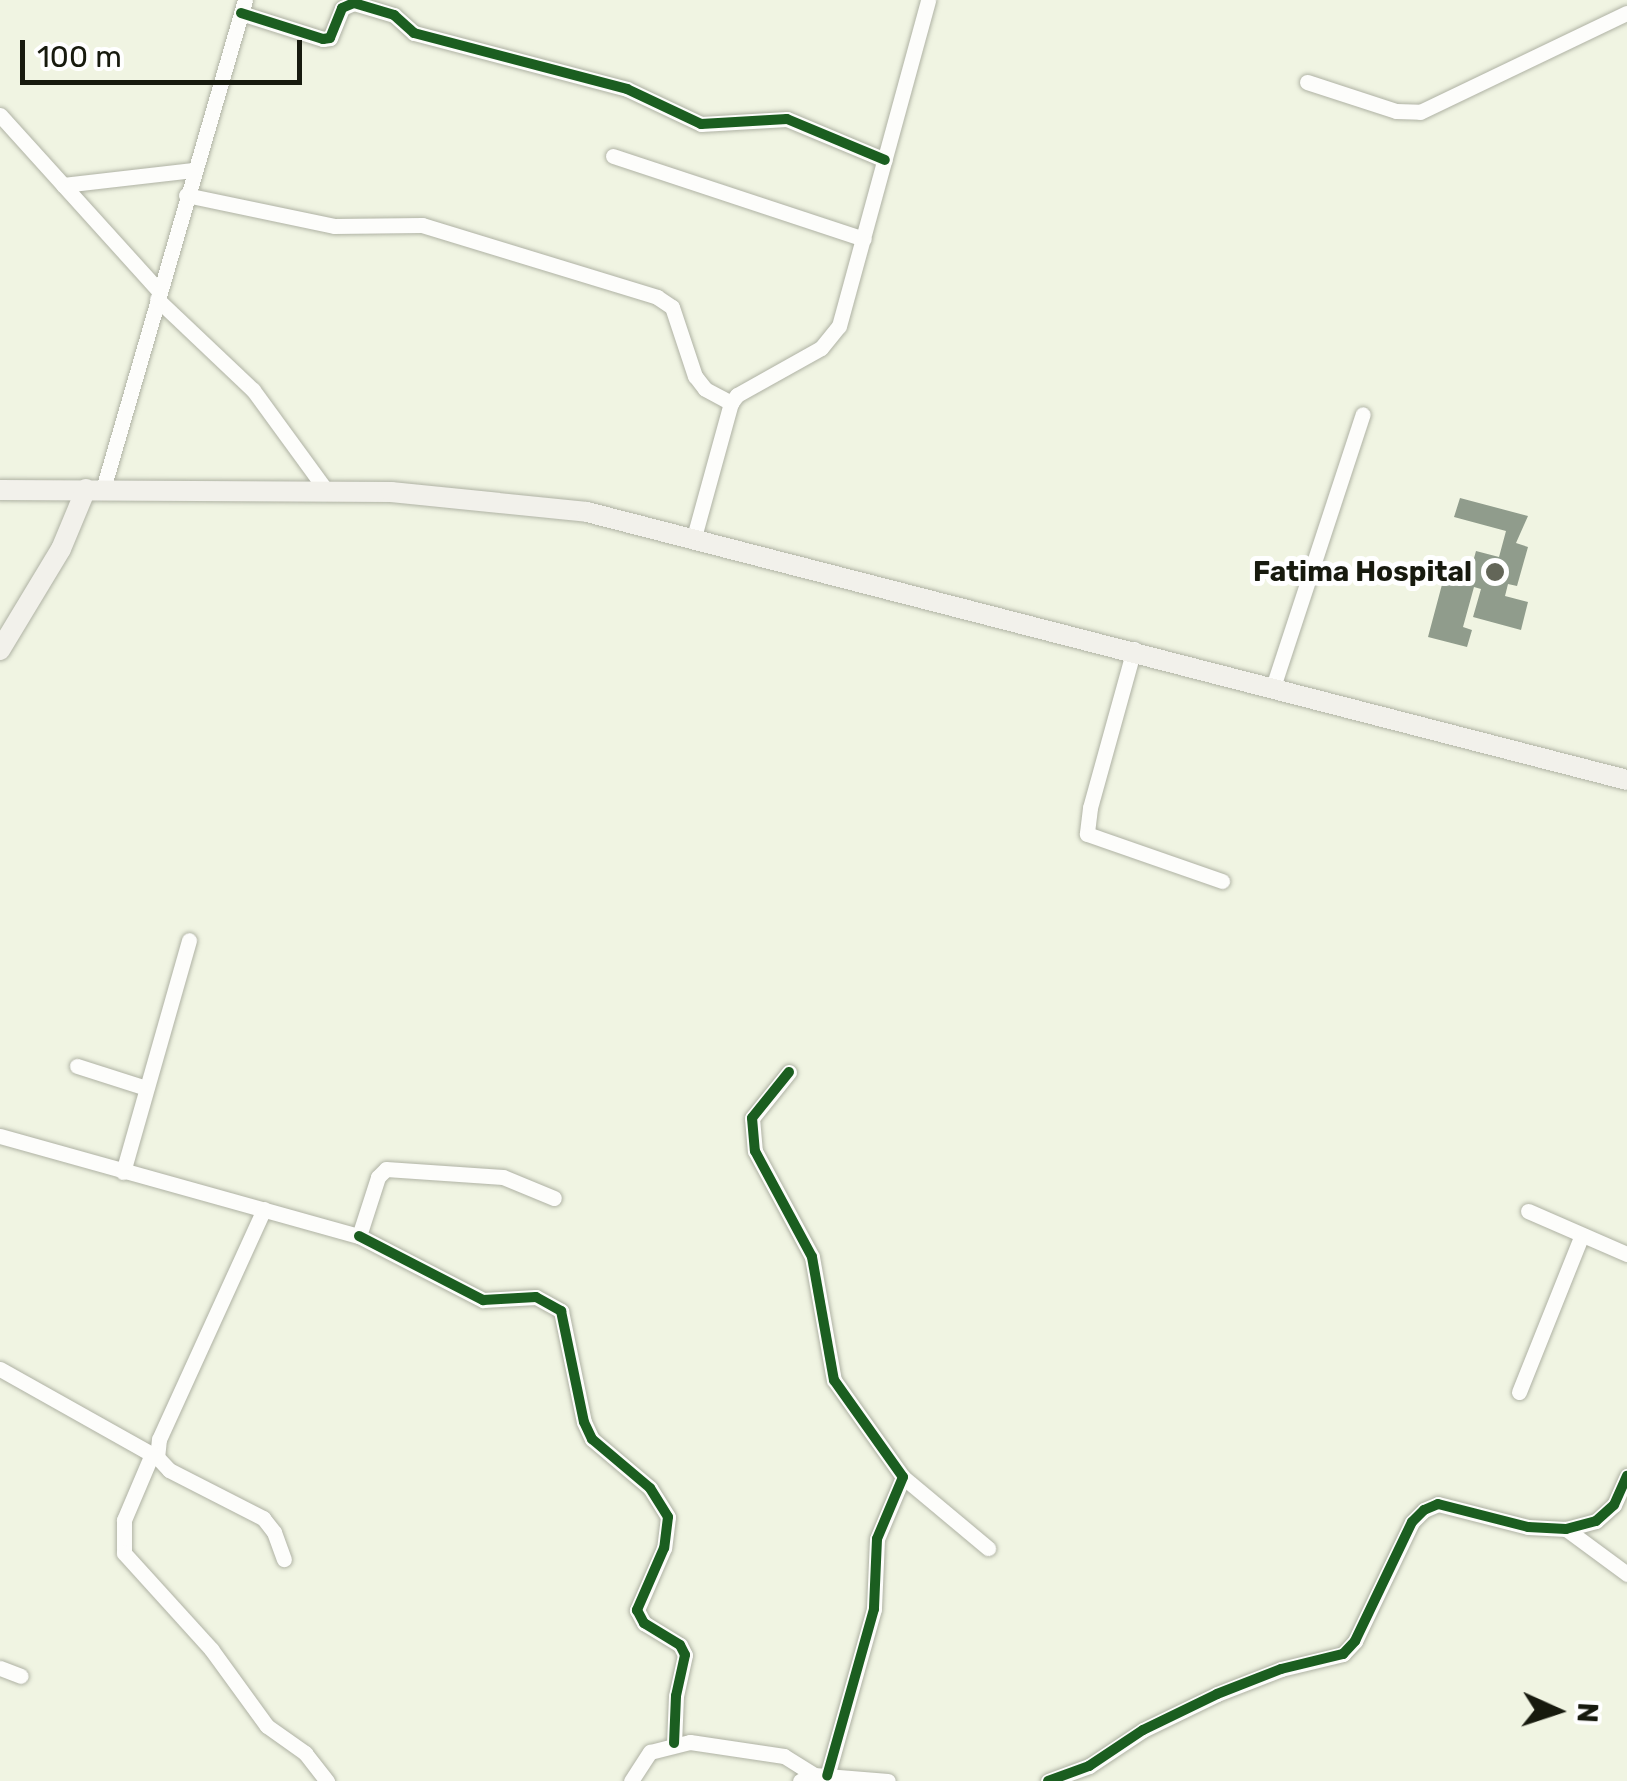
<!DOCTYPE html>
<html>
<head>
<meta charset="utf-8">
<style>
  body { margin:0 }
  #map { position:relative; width:1627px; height:1781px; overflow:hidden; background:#f0f4e2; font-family:Rubik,sans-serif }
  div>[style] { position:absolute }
  .building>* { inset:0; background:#909c8c }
  .roads { filter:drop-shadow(0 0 2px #afb2a4) drop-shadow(0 0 2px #afb2a4) }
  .street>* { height:15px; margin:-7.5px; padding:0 7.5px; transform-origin:7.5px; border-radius:7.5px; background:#fdfdfb }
  .secondary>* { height:20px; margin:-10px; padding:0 10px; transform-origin:10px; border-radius:10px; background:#f2f1eb }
  .cycleway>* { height:10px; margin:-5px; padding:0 5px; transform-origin:5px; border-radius:5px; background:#1b5e20 }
  .dots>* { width:28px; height:28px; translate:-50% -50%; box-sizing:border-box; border:5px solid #fff; border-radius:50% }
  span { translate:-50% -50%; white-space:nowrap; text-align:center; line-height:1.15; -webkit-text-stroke:10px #fff; paint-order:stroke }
  .poi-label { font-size:28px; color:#171a0e; font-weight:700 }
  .right { translate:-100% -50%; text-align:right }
  .north { position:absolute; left:1507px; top:1661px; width:100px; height:100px; -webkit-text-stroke:8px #fff; paint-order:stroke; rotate:93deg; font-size:28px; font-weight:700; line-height:40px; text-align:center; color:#171a0e }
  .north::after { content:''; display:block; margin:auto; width:35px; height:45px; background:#171a0e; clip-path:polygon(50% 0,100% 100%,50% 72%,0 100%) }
  .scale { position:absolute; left:20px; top:40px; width:282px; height:45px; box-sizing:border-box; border:5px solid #171a0e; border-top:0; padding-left:12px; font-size:30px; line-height:35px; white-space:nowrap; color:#171a0e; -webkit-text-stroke:8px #fff; paint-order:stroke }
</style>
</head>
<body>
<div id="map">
  <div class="building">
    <i style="clip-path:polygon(1460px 498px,1528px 516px,1516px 543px,1528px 547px,1517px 586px,1508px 584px,1505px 596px,1528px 602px,1521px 630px,1473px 617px,1481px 589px,1474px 587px,1463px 627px,1472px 630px,1467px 647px,1428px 637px,1444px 577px,1467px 583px,1476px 551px,1499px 557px,1506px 531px,1454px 517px)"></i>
  </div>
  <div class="roads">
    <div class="street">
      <i style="left:241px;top:13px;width:86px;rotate:17.6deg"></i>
      <i style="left:323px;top:39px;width:7px;rotate:-8deg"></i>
      <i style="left:330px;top:38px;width:32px;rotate:-68deg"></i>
      <i style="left:342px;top:8px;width:13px;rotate:-23deg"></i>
      <i style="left:354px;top:3px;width:42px;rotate:16.7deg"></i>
      <i style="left:394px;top:15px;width:27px;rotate:42deg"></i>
      <i style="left:414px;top:33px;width:220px;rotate:14.7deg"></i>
      <i style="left:627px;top:89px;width:82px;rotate:25.3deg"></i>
      <i style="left:701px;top:124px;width:86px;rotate:-3.3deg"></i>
      <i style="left:787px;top:119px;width:106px;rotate:22.7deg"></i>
      <i style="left:1307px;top:82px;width:94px;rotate:18deg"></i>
      <i style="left:1396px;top:111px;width:24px;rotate:2deg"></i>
      <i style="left:1420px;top:112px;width:229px;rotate:-25.6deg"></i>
      <i style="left:0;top:115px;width:237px;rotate:47.9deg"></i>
      <i style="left:613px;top:156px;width:264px;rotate:18.3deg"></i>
      <i style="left:63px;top:185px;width:131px;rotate:-6.6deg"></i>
      <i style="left:186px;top:195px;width:151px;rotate:11.8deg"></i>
      <i style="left:334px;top:226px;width:88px;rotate:-0.7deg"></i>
      <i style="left:422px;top:225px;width:246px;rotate:17deg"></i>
      <i style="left:657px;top:297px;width:18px;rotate:34deg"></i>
      <i style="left:672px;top:307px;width:73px;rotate:71.6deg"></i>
      <i style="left:695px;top:376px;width:16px;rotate:52deg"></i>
      <i style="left:705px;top:389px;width:30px;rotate:28deg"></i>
      <i style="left:157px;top:299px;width:132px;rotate:43.5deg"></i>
      <i style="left:253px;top:390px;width:127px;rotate:53.9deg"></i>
      <i style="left:103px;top:489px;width:509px;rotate:-73.81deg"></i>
      <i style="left:694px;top:537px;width:139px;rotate:-74.6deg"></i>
      <i style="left:731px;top:403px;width:10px;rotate:-53deg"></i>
      <i style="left:737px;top:395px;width:96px;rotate:-29.2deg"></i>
      <i style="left:821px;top:348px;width:28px;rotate:-51deg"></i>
      <i style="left:839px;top:326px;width:338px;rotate:-74.7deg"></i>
      <i style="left:1134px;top:649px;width:165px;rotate:105.5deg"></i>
      <i style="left:1090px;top:808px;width:26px;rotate:97deg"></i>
      <i style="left:1087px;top:834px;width:143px;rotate:19.2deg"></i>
      <i style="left:1273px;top:687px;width:287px;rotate:-71.8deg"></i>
      <i style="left:77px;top:1066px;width:72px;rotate:17.7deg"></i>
      <i style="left:789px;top:1072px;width:59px;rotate:128.8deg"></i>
      <i style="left:752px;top:1118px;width:33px;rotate:85deg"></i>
      <i style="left:755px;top:1151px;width:120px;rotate:61.7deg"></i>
      <i style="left:812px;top:1257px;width:125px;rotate:79.9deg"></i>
      <i style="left:834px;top:1380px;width:119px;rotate:54.6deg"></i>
      <i style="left:903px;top:1477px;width:67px;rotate:112.8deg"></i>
      <i style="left:877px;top:1539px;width:70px;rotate:92.5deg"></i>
      <i style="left:874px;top:1609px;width:173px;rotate:105.7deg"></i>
      <i style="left:0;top:1136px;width:373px;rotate:15.6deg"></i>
      <i style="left:359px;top:1236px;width:62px;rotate:-72.1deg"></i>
      <i style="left:378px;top:1177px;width:11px;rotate:-45deg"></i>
      <i style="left:386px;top:1169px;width:117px;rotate:3.9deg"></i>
      <i style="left:503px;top:1177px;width:55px;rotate:22.4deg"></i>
      <i style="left:123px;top:1172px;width:241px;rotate:-74.1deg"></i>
      <i style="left:264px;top:1209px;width:253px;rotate:114.5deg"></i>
      <i style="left:159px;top:1439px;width:18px;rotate:96deg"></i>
      <i style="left:157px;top:1457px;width:18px;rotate:47deg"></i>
      <i style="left:169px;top:1470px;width:106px;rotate:27.1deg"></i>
      <i style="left:263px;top:1518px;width:18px;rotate:52deg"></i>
      <i style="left:274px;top:1532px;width:29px;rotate:70deg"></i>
      <i style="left:1528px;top:1211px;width:108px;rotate:23.5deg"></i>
      <i style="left:359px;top:1236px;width:140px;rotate:27.3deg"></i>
      <i style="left:483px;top:1300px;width:53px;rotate:-3.2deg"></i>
      <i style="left:536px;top:1297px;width:29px;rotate:29deg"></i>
      <i style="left:561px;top:1311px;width:113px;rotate:78.3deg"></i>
      <i style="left:584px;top:1422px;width:19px;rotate:65deg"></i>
      <i style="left:592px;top:1439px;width:76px;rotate:40.2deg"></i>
      <i style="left:650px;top:1488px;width:34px;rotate:58deg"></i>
      <i style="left:668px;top:1517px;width:31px;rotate:97deg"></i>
      <i style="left:664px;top:1548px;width:68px;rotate:113.5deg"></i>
      <i style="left:637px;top:1610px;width:15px;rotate:62deg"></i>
      <i style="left:644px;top:1623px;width:42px;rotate:31.4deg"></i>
      <i style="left:680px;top:1645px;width:11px;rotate:63deg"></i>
      <i style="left:685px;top:1655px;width:42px;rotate:102.4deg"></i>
      <i style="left:676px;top:1696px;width:47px;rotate:92.4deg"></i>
      <i style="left:0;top:1369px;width:180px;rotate:29.3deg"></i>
      <i style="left:1519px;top:1392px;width:167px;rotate:-68.2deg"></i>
      <i style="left:152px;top:1454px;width:72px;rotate:113deg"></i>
      <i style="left:124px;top:1520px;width:33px;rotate:90deg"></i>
      <i style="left:124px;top:1553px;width:130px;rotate:47.8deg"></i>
      <i style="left:211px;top:1649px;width:95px;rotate:54deg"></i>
      <i style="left:267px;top:1726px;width:47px;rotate:35.4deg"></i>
      <i style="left:305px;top:1753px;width:36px;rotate:52deg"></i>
      <i style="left:903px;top:1477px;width:111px;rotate:39.9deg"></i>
      <i style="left:1566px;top:1529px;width:76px;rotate:36.4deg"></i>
      <i style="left:0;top:1668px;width:22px;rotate:21deg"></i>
      <i style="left:631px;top:1781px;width:35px;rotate:-57deg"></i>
      <i style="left:650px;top:1752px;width:41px;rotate:-14deg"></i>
      <i style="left:690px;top:1742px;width:95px;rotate:8.5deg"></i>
      <i style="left:784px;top:1756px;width:36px;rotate:32deg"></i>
      <i style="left:800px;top:1781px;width:15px;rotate:-23deg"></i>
      <i style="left:814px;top:1775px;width:74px;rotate:4.6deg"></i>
      <i style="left:1048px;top:1781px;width:44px;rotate:-20.1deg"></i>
      <i style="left:1089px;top:1766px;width:65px;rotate:-33.7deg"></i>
      <i style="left:1143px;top:1730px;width:82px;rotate:-25.9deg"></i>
      <i style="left:1217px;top:1694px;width:69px;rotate:-21.3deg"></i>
      <i style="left:1281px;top:1669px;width:64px;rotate:-13.6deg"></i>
      <i style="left:1343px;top:1654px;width:18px;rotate:-47deg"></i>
      <i style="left:1355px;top:1641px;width:132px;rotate:-64.4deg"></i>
      <i style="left:1412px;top:1522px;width:17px;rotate:-45deg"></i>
      <i style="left:1424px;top:1510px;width:15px;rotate:-23deg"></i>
      <i style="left:1438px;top:1504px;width:93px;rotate:14.3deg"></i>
      <i style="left:1528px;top:1527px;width:38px;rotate:3deg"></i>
      <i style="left:1566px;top:1529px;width:31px;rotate:-15deg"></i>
      <i style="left:1596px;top:1521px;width:24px;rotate:-42deg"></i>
      <i style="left:1614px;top:1505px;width:32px;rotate:-66deg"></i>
    </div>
    <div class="secondary">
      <i style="left:0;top:490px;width:391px;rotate:0.3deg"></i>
      <i style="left:391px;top:492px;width:197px;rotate:5.8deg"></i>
      <i style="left:587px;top:512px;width:1074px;rotate:14.45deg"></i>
      <i style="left:0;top:650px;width:118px;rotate:-58.9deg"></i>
      <i style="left:61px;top:549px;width:65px;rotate:-67.4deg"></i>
    </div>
  </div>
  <div class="cycleway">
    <i style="left:241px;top:13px;width:86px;rotate:17.6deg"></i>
    <i style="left:323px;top:39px;width:7px;rotate:-8deg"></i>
    <i style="left:330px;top:38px;width:32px;rotate:-68deg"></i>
    <i style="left:342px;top:8px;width:13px;rotate:-23deg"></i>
    <i style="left:354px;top:3px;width:42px;rotate:16.7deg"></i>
    <i style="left:394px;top:15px;width:27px;rotate:42deg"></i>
    <i style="left:414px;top:33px;width:220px;rotate:14.7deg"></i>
    <i style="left:627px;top:89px;width:82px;rotate:25.3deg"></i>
    <i style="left:701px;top:124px;width:86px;rotate:-3.3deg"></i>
    <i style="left:787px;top:119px;width:106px;rotate:22.7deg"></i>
    <i style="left:789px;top:1072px;width:59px;rotate:128.8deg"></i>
    <i style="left:752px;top:1118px;width:33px;rotate:85deg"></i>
    <i style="left:755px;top:1151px;width:120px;rotate:61.7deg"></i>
    <i style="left:812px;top:1257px;width:125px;rotate:79.9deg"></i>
    <i style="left:834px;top:1380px;width:119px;rotate:54.6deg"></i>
    <i style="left:903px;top:1477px;width:67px;rotate:112.8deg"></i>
    <i style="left:877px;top:1539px;width:70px;rotate:92.5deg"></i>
    <i style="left:874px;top:1609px;width:173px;rotate:105.7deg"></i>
    <i style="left:359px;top:1236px;width:140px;rotate:27.3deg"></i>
    <i style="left:483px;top:1300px;width:53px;rotate:-3.2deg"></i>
    <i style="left:536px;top:1297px;width:29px;rotate:29deg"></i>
    <i style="left:561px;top:1311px;width:113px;rotate:78.3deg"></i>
    <i style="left:584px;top:1422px;width:19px;rotate:65deg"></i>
    <i style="left:592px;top:1439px;width:76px;rotate:40.2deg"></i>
    <i style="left:650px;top:1488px;width:34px;rotate:58deg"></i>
    <i style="left:668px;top:1517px;width:31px;rotate:97deg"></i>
    <i style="left:664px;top:1548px;width:68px;rotate:113.5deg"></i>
    <i style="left:637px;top:1610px;width:15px;rotate:62deg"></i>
    <i style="left:644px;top:1623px;width:42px;rotate:31.4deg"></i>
    <i style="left:680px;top:1645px;width:11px;rotate:63deg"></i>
    <i style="left:685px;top:1655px;width:42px;rotate:102.4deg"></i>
    <i style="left:676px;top:1696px;width:47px;rotate:92.4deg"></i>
    <i style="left:1048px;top:1781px;width:44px;rotate:-20.1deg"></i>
    <i style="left:1089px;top:1766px;width:65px;rotate:-33.7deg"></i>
    <i style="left:1143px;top:1730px;width:82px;rotate:-25.9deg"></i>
    <i style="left:1217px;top:1694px;width:69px;rotate:-21.3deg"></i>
    <i style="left:1281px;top:1669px;width:64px;rotate:-13.6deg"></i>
    <i style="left:1343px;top:1654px;width:18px;rotate:-47deg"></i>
    <i style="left:1355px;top:1641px;width:132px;rotate:-64.4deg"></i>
    <i style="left:1412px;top:1522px;width:17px;rotate:-45deg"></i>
    <i style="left:1424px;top:1510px;width:15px;rotate:-23deg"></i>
    <i style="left:1438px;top:1504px;width:93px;rotate:14.3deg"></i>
    <i style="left:1528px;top:1527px;width:38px;rotate:3deg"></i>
    <i style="left:1566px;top:1529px;width:31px;rotate:-15deg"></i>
    <i style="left:1596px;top:1521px;width:24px;rotate:-42deg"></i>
    <i style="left:1614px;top:1505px;width:32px;rotate:-66deg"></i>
  </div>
  <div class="dots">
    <i style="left:1495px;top:572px;background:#636658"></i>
  </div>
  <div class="poi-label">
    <span class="right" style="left:1472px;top:572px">Fatima Hospital</span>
  </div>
  <div class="north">N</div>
  <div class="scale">100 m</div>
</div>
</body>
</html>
